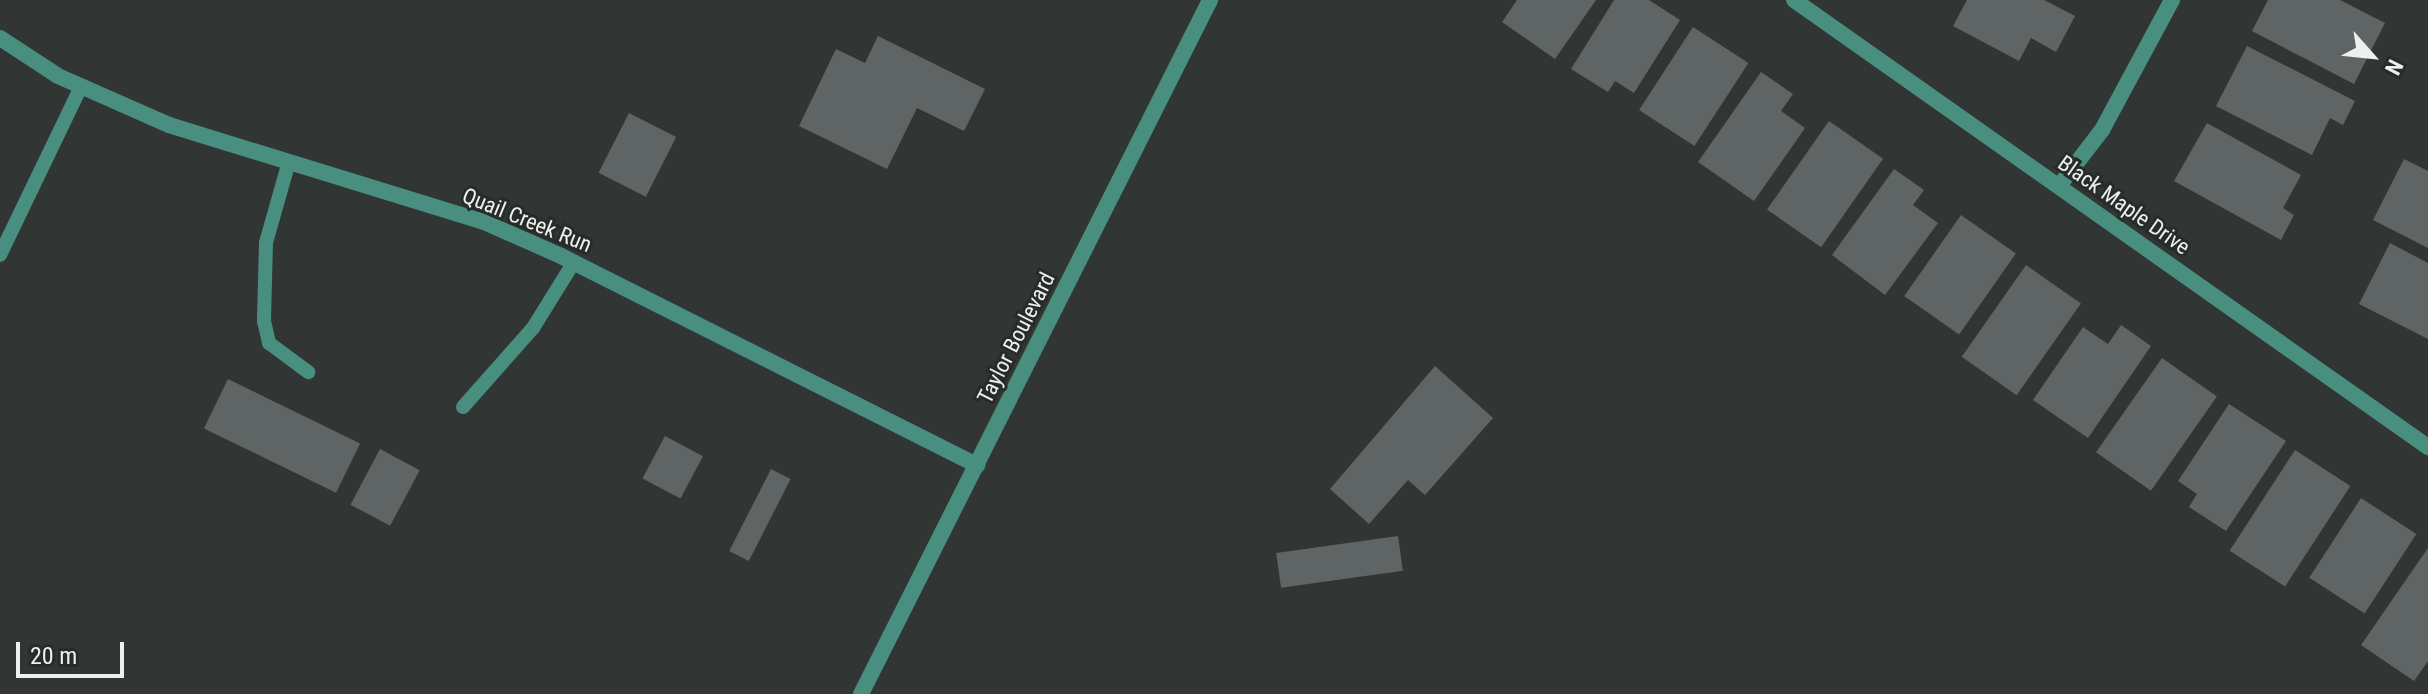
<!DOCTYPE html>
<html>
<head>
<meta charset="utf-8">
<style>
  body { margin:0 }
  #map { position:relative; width:2428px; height:694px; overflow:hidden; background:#313635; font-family:"Roboto Condensed",sans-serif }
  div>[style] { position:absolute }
  .building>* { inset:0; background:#5f6564; transform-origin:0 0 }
  .service>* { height:14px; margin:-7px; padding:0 7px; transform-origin:7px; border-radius:7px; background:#488f7f }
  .minor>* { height:16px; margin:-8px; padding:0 8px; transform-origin:8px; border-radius:8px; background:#488f7f }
  .tertiary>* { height:16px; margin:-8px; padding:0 8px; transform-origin:8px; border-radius:8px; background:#488f7f }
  span { translate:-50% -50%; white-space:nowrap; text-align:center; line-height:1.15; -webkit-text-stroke:6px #272c2b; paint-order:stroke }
  .street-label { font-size:22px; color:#edf0ef }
  .north { position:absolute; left:2332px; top:16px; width:80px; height:80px; -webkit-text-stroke:6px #272c2b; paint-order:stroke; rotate:117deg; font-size:22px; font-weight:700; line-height:32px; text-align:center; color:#edf0ef }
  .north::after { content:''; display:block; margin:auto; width:28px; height:36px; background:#edf0ef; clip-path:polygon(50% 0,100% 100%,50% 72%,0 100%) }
  .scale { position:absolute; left:16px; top:642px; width:108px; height:36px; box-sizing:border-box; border:4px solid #edf0ef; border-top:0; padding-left:10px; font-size:24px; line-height:28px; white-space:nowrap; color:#edf0ef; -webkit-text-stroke:6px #272c2b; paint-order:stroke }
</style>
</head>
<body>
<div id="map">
  <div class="building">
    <i style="clip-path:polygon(1517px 0,1596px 0,1555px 59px,1502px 22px)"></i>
    <i style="clip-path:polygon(1614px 0,1649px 0,1680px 20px,1634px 93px,1615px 81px,1608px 92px,1571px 69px)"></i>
    <i style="clip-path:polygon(1967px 0,2044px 0,2075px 16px,2056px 52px,2031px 38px,2019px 61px,1953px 26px)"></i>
    <i style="clip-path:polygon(2268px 0,2340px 0,2385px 23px,2354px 84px,2252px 31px)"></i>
    <i style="left:1693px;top:27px;width:66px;height:99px;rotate:33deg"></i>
    <i style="clip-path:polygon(878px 36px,985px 89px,964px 131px,917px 108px,887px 169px,799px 126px,836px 49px,865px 63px)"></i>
    <i style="clip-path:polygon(2247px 46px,2355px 101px,2343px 125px,2330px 118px,2312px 155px,2216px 106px)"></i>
    <i style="clip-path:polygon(1761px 72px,1793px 94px,1781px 111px,1805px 128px,1754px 201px,1698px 162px)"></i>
    <i style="left:629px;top:113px;width:53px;height:67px;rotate:27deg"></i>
    <i style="left:1829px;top:121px;width:66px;height:108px;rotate:35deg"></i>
    <i style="clip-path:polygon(2207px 123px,2301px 175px,2283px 208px,2294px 215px,2281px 240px,2174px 181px)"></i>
    <i style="clip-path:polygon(2404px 159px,2428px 171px,2428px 248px,2373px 220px)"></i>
    <i style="clip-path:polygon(1894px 169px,1924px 190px,1913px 205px,1938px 223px,1885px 295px,1832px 255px)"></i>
    <i style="left:1961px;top:215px;width:67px;height:99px;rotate:35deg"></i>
    <i style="clip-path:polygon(2390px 243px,2428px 263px,2428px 339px,2359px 304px)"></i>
    <i style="left:2026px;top:265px;width:67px;height:112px;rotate:35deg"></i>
    <i style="clip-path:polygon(2121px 325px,2151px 346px,2088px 438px,2033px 400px,2083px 327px,2108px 344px)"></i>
    <i style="left:2162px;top:358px;width:67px;height:115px;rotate:35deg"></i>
    <i style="clip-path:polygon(1435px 366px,1493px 418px,1425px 495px,1408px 480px,1369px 524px,1330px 489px)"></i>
    <i style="left:228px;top:379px;width:147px;height:55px;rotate:26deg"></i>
    <i style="clip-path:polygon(2229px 404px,2286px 441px,2226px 531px,2189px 507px,2197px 494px,2178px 481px)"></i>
    <i style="left:665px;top:436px;width:43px;height:48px;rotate:28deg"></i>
    <i style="left:380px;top:449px;width:45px;height:63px;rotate:28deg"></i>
    <i style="left:2295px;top:450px;width:66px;height:120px;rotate:33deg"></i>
    <i style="left:771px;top:469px;width:22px;height:92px;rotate:27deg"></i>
    <i style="left:2361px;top:498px;width:66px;height:95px;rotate:33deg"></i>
    <i style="left:1398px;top:536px;width:35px;height:123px;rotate:82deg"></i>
    <i style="clip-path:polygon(2428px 548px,2428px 661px,2414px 681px,2361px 645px)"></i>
  </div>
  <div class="service">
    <i style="left:288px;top:165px;width:81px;rotate:105.8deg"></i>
    <i style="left:266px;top:243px;width:78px;rotate:91.5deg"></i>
    <i style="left:264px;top:321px;width:23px;rotate:77deg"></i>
    <i style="left:269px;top:343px;width:49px;rotate:36.6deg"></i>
    <i style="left:0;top:255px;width:187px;rotate:-64.3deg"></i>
    <i style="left:463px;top:407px;width:106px;rotate:-48.5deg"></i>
    <i style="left:533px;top:328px;width:78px;rotate:-58.2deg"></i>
  </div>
  <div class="minor">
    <i style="left:1794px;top:0;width:776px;rotate:35.19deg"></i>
    <i style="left:0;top:38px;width:69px;rotate:33.2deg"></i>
    <i style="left:58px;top:76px;width:121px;rotate:23.8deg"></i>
    <i style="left:169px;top:125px;width:330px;rotate:17.1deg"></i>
    <i style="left:484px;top:222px;width:84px;rotate:23.8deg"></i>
    <i style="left:561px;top:256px;width:466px;rotate:26.7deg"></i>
    <i style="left:2059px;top:186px;width:71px;rotate:-52.5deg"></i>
    <i style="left:2102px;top:130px;width:148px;rotate:-61.7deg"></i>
  </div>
  <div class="tertiary">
    <i style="left:861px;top:694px;width:777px;rotate:-63.3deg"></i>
  </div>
  <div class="street-label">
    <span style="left:2124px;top:205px;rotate:35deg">Black Maple Drive</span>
    <span style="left:527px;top:220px;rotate:22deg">Quail Creek Run</span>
    <span style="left:1016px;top:338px;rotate:-63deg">Taylor Boulevard</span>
  </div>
  <div class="north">N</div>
  <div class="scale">20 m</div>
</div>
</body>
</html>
